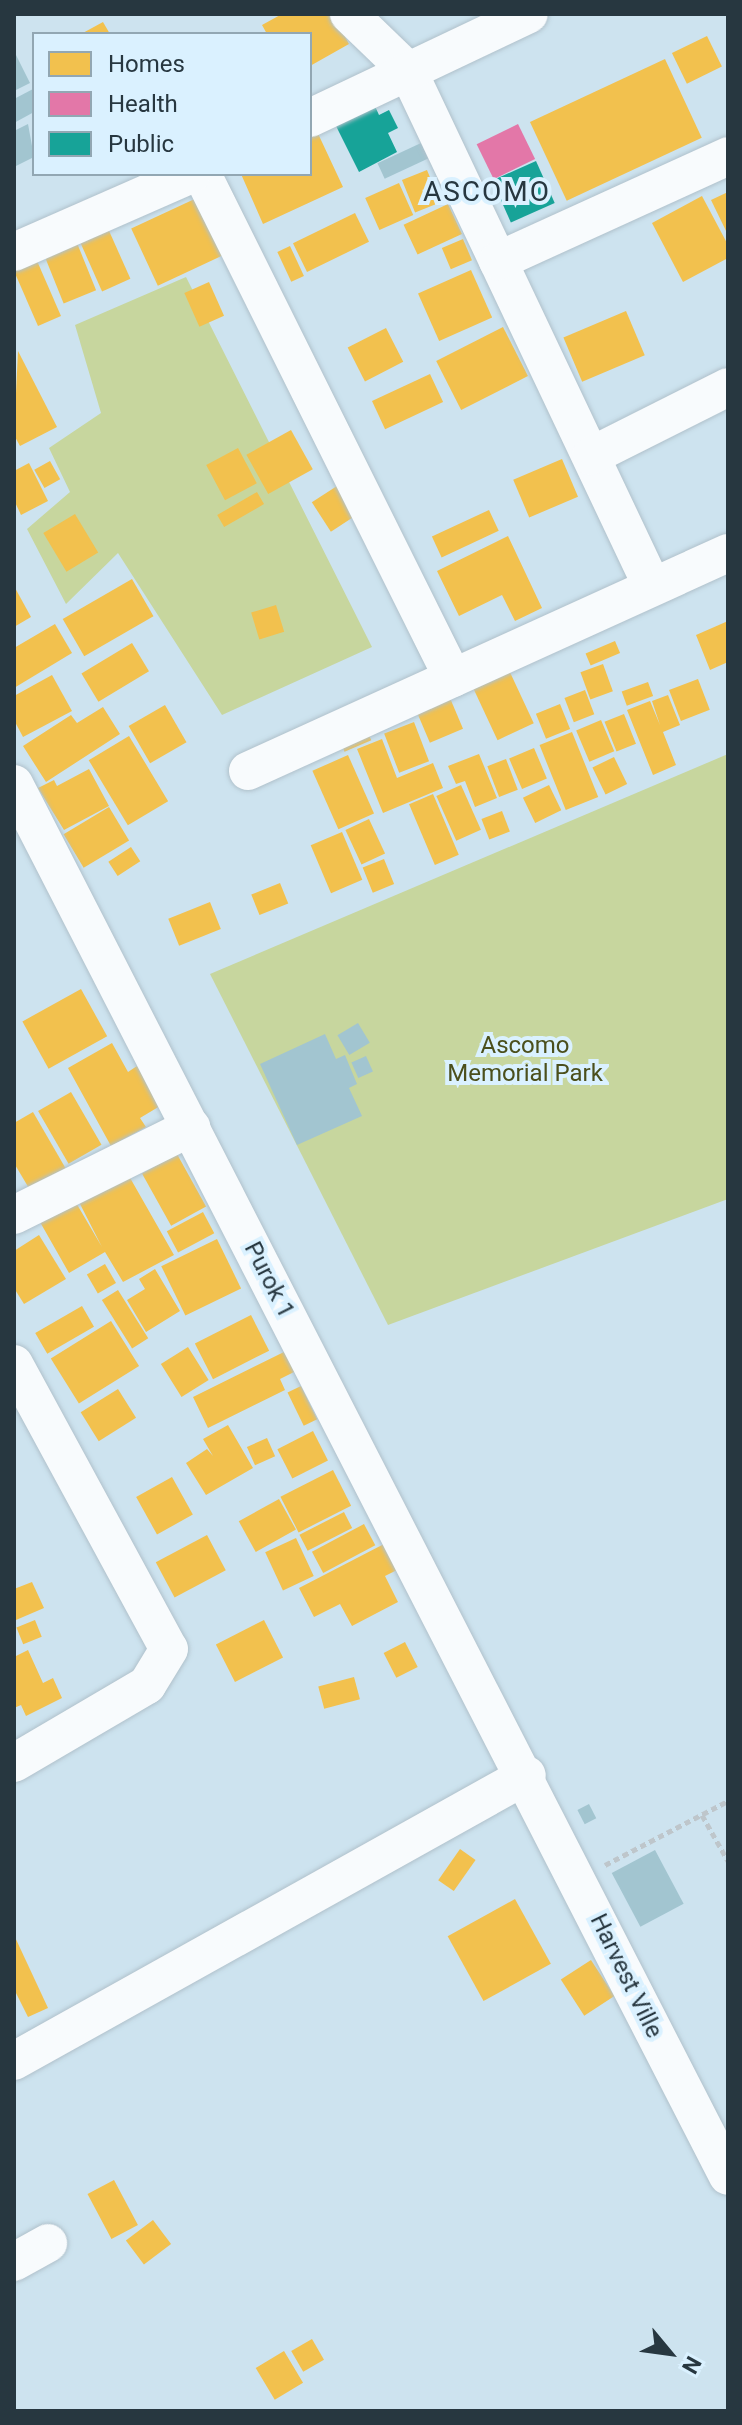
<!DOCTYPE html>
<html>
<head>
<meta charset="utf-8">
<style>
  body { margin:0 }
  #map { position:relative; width:742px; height:2425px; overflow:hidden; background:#cde3ef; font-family:Roboto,sans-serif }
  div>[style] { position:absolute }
  .green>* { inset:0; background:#c7d69e }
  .homes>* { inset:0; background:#f2c14e; transform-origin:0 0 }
  .health>* { inset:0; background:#e377a8; transform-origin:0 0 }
  .public>* { inset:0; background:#17a398; transform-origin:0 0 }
  .building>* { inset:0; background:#a2c5d0; transform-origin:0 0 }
  .path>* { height:5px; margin-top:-2.5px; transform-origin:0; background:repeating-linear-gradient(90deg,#bec6cb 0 6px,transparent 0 10px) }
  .roads { filter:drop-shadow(0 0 2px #b0c1cb) drop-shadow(0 0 2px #b0c1cb) }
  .minor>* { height:38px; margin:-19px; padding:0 19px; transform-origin:19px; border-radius:19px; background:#f8fbfd }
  span { translate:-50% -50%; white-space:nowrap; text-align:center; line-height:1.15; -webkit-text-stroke:8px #daf1ff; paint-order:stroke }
  .park-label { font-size:24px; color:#4b4f1c }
  .street-label { font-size:24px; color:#273740 }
  .quarter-label { font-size:28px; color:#273740; letter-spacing:2px }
  .frame { position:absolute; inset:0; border:16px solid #273740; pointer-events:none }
  .legend { position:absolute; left:32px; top:32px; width:280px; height:144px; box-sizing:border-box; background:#daf1ff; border:2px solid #92a7b3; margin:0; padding:10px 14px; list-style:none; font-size:24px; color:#273740 }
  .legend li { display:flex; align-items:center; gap:16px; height:40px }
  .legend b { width:40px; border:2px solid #92a7b3 }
  .north { position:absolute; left:630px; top:2313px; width:80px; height:80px; -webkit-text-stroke:6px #daf1ff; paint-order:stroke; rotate:119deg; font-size:22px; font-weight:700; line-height:32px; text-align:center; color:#273740 }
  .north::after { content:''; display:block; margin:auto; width:28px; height:36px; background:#273740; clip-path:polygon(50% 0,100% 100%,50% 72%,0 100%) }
</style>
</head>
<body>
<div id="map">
  <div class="green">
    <i style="clip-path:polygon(186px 277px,372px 647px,222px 715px,118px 553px,66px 604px,27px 529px,70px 492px,49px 448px,101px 413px,75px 325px)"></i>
    <i style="clip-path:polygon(728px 754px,728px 1199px,388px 1325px,210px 974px)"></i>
  </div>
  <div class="homes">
    <i style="clip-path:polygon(282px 14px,333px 14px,349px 44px,310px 66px,310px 34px,267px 34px,262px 25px)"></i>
    <i style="clip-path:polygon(103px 22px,110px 34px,81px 34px)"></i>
    <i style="left:707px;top:36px;width:34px;height:39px;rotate:64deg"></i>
    <i style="left:665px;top:59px;width:87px;height:149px;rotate:65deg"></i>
    <i style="clip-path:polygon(314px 125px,343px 187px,263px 224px,241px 174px,310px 174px,310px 127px)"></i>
    <i style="left:427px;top:170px;width:35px;height:27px;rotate:68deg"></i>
    <i style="left:399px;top:183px;width:35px;height:37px;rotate:66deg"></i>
    <i style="clip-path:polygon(728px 192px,728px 235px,711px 200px)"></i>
    <i style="left:201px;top:196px;width:63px;height:77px;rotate:65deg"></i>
    <i style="clip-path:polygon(702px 196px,728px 245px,728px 258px,683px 282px,652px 223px)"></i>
    <i style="left:448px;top:204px;width:33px;height:49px;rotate:65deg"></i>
    <i style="left:355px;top:213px;width:32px;height:69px;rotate:64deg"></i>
    <i style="left:106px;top:224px;width:60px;height:31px;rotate:66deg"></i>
    <i style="left:463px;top:239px;width:23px;height:23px;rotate:67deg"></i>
    <i style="left:77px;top:243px;width:51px;height:35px;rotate:68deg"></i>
    <i style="left:290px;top:246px;width:33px;height:14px;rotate:65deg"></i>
    <i style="clip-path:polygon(34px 254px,61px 316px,38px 326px,14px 271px,14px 263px)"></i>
    <i style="left:471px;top:270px;width:52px;height:58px;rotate:66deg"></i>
    <i style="left:209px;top:282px;width:37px;height:27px;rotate:66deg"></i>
    <i style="left:626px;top:311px;width:48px;height:68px;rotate:67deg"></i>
    <i style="left:503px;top:327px;width:55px;height:75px;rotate:63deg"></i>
    <i style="left:386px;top:328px;width:38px;height:43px;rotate:63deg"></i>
    <i style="clip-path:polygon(18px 351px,57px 427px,20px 446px,14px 435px)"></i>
    <i style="left:430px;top:374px;width:31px;height:64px;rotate:65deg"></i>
    <i style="left:291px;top:430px;width:45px;height:51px;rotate:61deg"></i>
    <i style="left:238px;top:448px;width:40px;height:36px;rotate:62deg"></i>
    <i style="left:562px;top:459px;width:41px;height:53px;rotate:67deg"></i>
    <i style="left:50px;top:461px;width:21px;height:18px;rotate:61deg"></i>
    <i style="clip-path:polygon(29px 463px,48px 501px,21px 515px,14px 500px,14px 471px)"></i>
    <i style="left:337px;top:486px;width:35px;height:30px;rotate:57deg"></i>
    <i style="left:257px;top:492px;width:14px;height:46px;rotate:60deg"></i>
    <i style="left:489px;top:510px;width:23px;height:63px;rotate:65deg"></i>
    <i style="left:75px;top:514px;width:45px;height:37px;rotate:59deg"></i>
    <i style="clip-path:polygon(508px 536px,542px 608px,515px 621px,502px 595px,459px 616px,437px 571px)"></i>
    <i style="left:132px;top:579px;width:43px;height:80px;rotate:60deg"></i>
    <i style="clip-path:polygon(14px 586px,31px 617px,14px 627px)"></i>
    <i style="left:276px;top:605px;width:28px;height:26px;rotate:73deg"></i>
    <i style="clip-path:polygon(728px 621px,728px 662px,710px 670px,696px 635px)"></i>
    <i style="clip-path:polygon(55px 624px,72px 653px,14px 688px,14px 648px)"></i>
    <i style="left:615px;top:641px;width:13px;height:32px;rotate:67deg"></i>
    <i style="left:132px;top:643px;width:33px;height:59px;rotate:59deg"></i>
    <i style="left:603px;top:664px;width:29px;height:24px;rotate:70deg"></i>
    <i style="left:508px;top:668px;width:61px;height:40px;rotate:65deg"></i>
    <i style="clip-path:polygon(52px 675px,72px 711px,23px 737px,14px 720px,14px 696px)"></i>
    <i style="left:698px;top:679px;width:33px;height:31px;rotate:69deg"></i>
    <i style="left:648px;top:682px;width:15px;height:28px;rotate:70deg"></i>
    <i style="left:585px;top:690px;width:26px;height:22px;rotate:69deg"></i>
    <i style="left:447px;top:691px;width:41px;height:36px;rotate:67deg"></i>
    <i style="clip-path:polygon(668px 695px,680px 725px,663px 732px,676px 765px,653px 775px,627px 710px,650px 701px,660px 725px,652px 701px)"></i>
    <i style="left:560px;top:704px;width:27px;height:26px;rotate:68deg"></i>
    <i style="left:165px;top:705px;width:43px;height:42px;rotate:60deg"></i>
    <i style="clip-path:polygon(103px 707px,120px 734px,46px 782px,23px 746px,71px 715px,77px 723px)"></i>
    <i style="left:624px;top:714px;width:32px;height:21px;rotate:68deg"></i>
    <i style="left:601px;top:720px;width:34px;height:27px;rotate:67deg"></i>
    <i style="left:363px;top:721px;width:21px;height:29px;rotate:67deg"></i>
    <i style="left:414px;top:722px;width:42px;height:32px;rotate:69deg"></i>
    <i style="left:572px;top:732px;width:70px;height:35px;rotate:68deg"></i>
    <i style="left:129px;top:736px;width:76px;height:47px;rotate:59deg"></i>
    <i style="clip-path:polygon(382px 739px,397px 778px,433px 763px,443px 788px,383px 813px,357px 749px)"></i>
    <i style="left:534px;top:748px;width:33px;height:27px;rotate:67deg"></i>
    <i style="clip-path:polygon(479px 754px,497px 798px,475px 807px,465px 781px,456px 784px,448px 766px)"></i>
    <i style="left:348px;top:755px;width:64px;height:39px;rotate:66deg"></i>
    <i style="left:614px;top:757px;width:30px;height:24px;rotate:64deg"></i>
    <i style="left:506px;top:759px;width:33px;height:20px;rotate:69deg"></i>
    <i style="clip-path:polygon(89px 769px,109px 806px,64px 830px,38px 788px,54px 780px,57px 786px)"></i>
    <i style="left:461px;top:785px;width:49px;height:27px;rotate:66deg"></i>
    <i style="left:549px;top:785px;width:28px;height:29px;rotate:64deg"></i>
    <i style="left:433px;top:794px;width:66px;height:26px;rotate:67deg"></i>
    <i style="left:109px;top:807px;width:39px;height:53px;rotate:59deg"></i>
    <i style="left:502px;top:811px;width:22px;height:22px;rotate:69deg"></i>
    <i style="left:369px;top:819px;width:38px;height:26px;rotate:65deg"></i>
    <i style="left:342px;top:832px;width:52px;height:34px;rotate:67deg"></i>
    <i style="left:131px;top:847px;width:17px;height:27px;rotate:57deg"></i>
    <i style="left:384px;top:859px;width:27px;height:23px;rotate:68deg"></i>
    <i style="left:280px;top:883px;width:22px;height:31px;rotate:68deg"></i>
    <i style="left:210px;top:902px;width:29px;height:45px;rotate:68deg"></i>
    <i style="left:81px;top:989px;width:54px;height:67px;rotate:61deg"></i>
    <i style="clip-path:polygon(112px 1043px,128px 1072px,137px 1066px,160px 1106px,140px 1118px,146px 1127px,111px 1146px,68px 1068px)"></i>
    <i style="left:71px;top:1092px;width:61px;height:38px;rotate:60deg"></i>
    <i style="clip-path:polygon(33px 1112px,66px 1169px,30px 1190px,14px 1163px,14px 1123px)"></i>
    <i style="left:177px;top:1154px;width:60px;height:40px;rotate:61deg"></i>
    <i style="clip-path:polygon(129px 1176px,174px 1255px,123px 1282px,105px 1252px,69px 1273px,40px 1222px,75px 1201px,102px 1247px,79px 1202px)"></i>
    <i style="left:203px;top:1212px;width:24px;height:41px;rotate:62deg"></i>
    <i style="clip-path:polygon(39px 1235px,66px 1279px,24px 1304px,14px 1288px,14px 1251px)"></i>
    <i style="left:217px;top:1239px;width:55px;height:62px;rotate:64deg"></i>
    <i style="left:105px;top:1264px;width:22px;height:21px;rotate:60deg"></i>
    <i style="clip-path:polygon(155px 1269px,180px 1311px,146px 1332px,127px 1300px,145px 1289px,139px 1279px)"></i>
    <i style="left:118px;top:1290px;width:57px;height:19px;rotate:58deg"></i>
    <i style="left:82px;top:1306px;width:24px;height:54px;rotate:60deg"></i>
    <i style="left:251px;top:1315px;width:40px;height:63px;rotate:63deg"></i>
    <i style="left:111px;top:1321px;width:53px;height:71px;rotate:58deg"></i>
    <i style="left:188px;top:1347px;width:39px;height:32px;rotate:58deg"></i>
    <i style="clip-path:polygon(288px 1350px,298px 1370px,280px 1379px,285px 1390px,208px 1428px,193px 1397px)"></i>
    <i style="left:301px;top:1386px;width:37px;height:15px;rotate:64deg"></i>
    <i style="left:118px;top:1389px;width:34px;height:44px;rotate:58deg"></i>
    <i style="clip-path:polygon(228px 1425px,253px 1468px,206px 1495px,186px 1463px,207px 1449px,213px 1456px,203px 1439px)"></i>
    <i style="left:313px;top:1431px;width:33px;height:40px;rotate:63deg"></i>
    <i style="left:267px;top:1438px;width:20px;height:22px;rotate:66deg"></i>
    <i style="left:333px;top:1470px;width:40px;height:59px;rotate:63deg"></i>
    <i style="left:172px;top:1477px;width:43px;height:41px;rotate:61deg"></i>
    <i style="left:279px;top:1499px;width:35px;height:46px;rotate:61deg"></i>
    <i style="left:344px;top:1512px;width:18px;height:50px;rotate:63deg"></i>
    <i style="left:364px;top:1524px;width:24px;height:59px;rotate:62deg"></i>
    <i style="left:207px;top:1535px;width:40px;height:58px;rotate:62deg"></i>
    <i style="left:296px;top:1538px;width:42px;height:34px;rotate:65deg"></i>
    <i style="clip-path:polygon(384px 1544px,397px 1570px,385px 1576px,398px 1602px,352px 1626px,340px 1604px,314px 1617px,299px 1588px)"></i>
    <i style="clip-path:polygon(32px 1582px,44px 1608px,16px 1620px,14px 1589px)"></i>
    <i style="left:35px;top:1620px;width:18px;height:20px;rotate:68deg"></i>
    <i style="left:264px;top:1620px;width:42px;height:54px;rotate:63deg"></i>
    <i style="left:405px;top:1642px;width:28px;height:24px;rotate:63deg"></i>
    <i style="clip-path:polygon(28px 1650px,43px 1683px,53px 1678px,62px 1698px,26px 1716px,21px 1705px,14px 1708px,14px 1657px)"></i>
    <i style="left:354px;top:1677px;width:23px;height:37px;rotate:75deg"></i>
    <i style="left:460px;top:1849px;width:19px;height:38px;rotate:35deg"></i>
    <i style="left:515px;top:1899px;width:74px;height:77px;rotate:61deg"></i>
    <i style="clip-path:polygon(14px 1935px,48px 2008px,28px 2017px,14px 1989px)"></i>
    <i style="left:591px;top:1960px;width:43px;height:36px;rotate:57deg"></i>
    <i style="left:114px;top:2180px;width:51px;height:30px;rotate:62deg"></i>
    <i style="left:153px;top:2220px;width:30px;height:34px;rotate:53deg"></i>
    <i style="left:312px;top:2339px;width:24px;height:24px;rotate:60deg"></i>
    <i style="left:284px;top:2351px;width:37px;height:33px;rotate:59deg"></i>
  </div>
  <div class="health">
    <i style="left:518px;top:124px;width:39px;height:46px;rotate:64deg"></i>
  </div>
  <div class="public">
    <i style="clip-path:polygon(374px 104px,379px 115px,389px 110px,398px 128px,388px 133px,397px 152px,359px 172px,335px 124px)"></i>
    <i style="left:536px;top:161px;width:46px;height:48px;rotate:66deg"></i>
  </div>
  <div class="building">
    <i style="clip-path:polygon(14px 51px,30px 83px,14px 91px)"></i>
    <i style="clip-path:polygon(33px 89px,34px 112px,14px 123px,14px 99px)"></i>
    <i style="clip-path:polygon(28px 124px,34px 157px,14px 167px,14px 131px)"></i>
    <i style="left:421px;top:143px;width:17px;height:48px;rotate:65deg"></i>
    <i style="left:358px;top:1023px;width:23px;height:24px;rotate:59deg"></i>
    <i style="clip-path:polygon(325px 1034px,336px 1059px,345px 1055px,357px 1084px,349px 1088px,362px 1116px,297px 1145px,260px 1064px)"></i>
    <i style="left:366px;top:1056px;width:17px;height:16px;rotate:66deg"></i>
    <i style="left:589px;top:1804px;width:16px;height:13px;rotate:63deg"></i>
    <i style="left:655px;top:1850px;width:61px;height:49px;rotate:62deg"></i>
  </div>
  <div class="path">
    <i style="left:702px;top:1815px;width:53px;rotate:60.5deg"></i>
    <i style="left:605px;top:1865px;width:139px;rotate:-27.5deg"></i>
  </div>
  <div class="roads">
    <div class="minor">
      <i style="left:349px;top:14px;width:82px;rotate:44deg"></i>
      <i style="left:408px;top:71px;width:568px;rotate:64.65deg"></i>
      <i style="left:310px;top:118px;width:242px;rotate:-25.4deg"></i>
      <i style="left:202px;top:174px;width:563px;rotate:63.53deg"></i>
      <i style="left:14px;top:252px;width:194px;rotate:-23.7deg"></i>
      <i style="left:498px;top:261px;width:253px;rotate:-24.5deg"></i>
      <i style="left:591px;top:456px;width:153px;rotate:-26.7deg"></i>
      <i style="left:248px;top:771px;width:527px;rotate:-24.43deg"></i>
      <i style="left:14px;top:784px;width:1564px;rotate:62.85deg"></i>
      <i style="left:14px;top:1215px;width:198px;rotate:-26.4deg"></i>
      <i style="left:14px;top:1364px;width:324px;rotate:61.5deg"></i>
      <i style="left:169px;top:1649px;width:42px;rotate:121.4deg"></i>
      <i style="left:147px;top:1685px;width:154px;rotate:149.6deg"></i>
      <i style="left:14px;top:2061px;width:587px;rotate:-29.14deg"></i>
      <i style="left:14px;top:2262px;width:39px;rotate:-29deg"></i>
    </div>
  </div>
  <div class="park-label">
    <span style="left:525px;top:1060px">Ascomo<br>Memorial Park</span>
  </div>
  <div class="street-label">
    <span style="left:269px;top:1280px;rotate:63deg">Purok 1</span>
    <span style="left:626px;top:1976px;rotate:64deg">Harvest Ville</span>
  </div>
  <div class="quarter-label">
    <span style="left:487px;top:192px">ASCOMO</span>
  </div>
  <div class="frame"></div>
  <ul class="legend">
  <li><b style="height:22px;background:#f2c14e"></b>Homes</li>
  <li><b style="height:22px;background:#e377a8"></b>Health</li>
  <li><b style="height:22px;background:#17a398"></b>Public</li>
  </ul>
  <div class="north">N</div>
</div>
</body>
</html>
